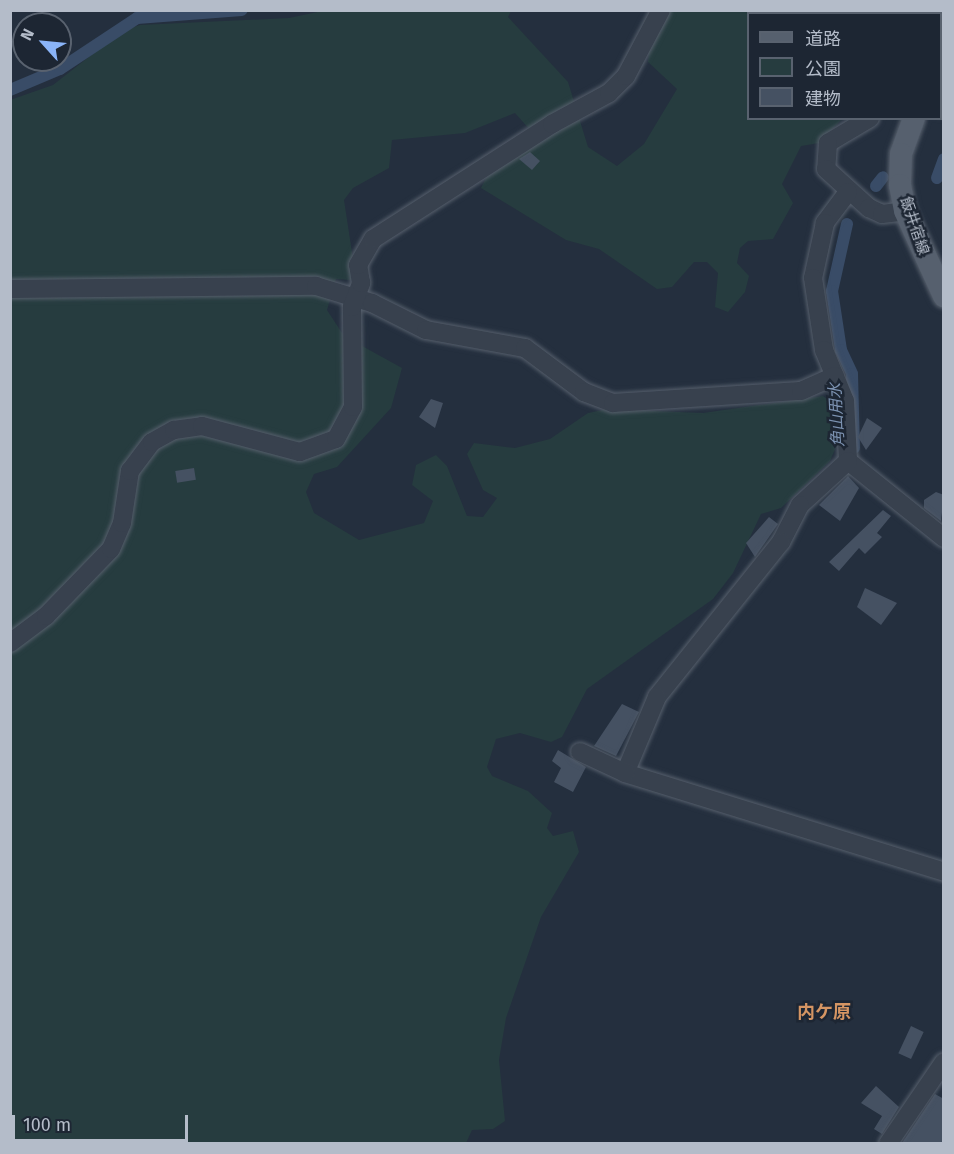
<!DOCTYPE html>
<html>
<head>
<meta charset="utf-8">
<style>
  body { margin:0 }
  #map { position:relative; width:954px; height:1154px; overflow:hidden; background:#242f3e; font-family:"Fira Sans","Noto Sans JP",sans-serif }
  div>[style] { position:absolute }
  .green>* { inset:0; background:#263c3f }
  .canal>* { height:12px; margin:-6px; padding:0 6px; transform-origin:6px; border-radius:6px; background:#394c67 }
  .building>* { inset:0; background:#455162; transform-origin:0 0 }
  .roads { filter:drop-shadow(0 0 2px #565f6c) drop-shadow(0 0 2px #565f6c) }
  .minor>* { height:18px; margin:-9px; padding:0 9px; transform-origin:9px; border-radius:9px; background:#38414e }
  .major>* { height:22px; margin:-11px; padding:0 11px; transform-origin:11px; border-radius:11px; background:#56606e }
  span { translate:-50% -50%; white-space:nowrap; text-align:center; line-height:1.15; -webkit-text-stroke:5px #1d2633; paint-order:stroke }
  .street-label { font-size:15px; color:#b4bcc9 }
  .water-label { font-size:16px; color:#7c92b1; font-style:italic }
  .quarter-label { font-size:18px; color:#d59563; font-weight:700 }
  .frame { position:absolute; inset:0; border:12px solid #b4bcc9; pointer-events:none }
  .legend { position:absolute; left:747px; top:12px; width:195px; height:108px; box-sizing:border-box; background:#1d2633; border:2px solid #59626f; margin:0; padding:8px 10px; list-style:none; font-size:18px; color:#b4bcc9 }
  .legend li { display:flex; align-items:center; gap:12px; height:30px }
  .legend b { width:30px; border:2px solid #59626f }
  .north { position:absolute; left:12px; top:12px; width:60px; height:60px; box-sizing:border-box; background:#1d2633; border:2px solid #59626f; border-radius:50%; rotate:297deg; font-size:16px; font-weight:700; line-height:24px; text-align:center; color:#b4bcc9 }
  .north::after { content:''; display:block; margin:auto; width:21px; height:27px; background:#8ab4f8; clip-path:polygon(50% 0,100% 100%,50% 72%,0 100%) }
  .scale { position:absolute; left:12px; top:1115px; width:176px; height:27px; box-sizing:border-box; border:3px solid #b4bcc9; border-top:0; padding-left:8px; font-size:18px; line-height:21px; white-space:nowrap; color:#b4bcc9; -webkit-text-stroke:4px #1d2633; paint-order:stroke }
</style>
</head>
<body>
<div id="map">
  <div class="green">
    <i style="clip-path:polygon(327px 10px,511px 11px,508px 17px,568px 82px,588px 147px,617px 166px,644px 144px,677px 89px,648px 62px,652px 11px,943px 11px,943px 62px,940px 14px,748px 14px,748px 118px,842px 119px,819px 143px,801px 146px,782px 184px,793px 203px,773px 239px,748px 241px,740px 248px,737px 263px,749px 276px,745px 292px,728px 312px,715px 307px,718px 273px,707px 262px,694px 262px,672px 287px,657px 289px,599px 249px,566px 240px,481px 188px,489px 172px,531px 131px,515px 113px,465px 133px,392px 140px,389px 168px,353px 188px,344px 200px,355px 272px,351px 280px,336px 279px,327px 310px,344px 336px,402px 368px,391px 408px,337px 467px,314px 474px,306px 492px,314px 513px,359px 540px,424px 523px,433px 501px,412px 485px,416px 465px,436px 455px,447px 466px,467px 516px,483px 517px,497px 498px,483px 490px,467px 454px,474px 443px,515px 448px,550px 439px,588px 413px,607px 409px,703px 413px,823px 396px,835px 405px,840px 438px,830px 461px,781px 508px,761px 514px,733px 573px,713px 599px,587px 689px,562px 737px,551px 742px,520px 733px,496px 739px,487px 767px,492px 776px,528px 791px,552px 813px,547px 828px,553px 836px,573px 831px,579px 852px,541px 917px,506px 1018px,499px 1060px,505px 1121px,493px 1129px,472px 1130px,466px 1143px,11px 1143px,10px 100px,53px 85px,122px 31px,140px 25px,289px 18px)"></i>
  </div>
  <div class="canal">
    <i style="left:10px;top:90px;width:54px;rotate:-22.8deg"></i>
    <i style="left:60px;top:69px;width:92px;rotate:-33.5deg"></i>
    <i style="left:137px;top:18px;width:105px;rotate:-4.4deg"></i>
    <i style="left:937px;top:178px;width:20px;rotate:-70deg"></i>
    <i style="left:876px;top:186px;width:11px;rotate:-52deg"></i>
    <i style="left:847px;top:224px;width:69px;rotate:102.6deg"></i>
    <i style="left:832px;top:291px;width:60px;rotate:81.3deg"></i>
    <i style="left:841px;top:350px;width:26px;rotate:65deg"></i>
    <i style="left:852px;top:374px;width:74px;rotate:88.5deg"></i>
  </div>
  <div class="building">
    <i style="clip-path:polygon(530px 152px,540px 161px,532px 170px,519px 159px)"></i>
    <i style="clip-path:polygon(431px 399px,443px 403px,435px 428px,419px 417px)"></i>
    <i style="clip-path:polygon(867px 418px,882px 428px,866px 450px,858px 437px)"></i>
    <i style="left:194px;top:468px;width:12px;height:19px;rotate:81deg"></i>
    <i style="clip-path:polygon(848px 476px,859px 488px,840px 521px,819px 505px)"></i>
    <i style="clip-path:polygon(936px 492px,944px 495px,941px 521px,924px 508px,924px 500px)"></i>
    <i style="clip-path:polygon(883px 510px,891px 516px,877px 533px,882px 537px,865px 554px,859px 548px,839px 571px,829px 562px)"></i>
    <i style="clip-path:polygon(769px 517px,778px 524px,755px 557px,746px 543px)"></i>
    <i style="clip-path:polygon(865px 588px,897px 603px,881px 625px,857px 607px)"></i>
    <i style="clip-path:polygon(622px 704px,639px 712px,616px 756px,594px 746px)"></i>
    <i style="clip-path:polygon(558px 750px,586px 767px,573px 792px,554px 782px,561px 768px,552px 761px)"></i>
    <i style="left:911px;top:1026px;width:14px;height:30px;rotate:25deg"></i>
    <i style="clip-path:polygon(876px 1086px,899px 1107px,882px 1134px,874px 1129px,882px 1116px,861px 1103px)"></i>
    <i style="clip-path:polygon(935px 1094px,944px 1099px,944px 1143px,902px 1143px)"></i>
  </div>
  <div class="roads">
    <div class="minor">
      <i style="left:940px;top:107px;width:4px;rotate:-14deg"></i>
      <i style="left:870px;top:118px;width:49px;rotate:149.2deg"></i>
      <i style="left:828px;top:143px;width:26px;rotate:94deg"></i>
      <i style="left:826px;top:169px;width:58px;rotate:42.2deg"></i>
      <i style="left:869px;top:208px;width:14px;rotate:25deg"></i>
      <i style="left:882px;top:214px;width:23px;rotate:-7deg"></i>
      <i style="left:848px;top:192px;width:39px;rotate:127deg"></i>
      <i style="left:825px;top:223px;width:56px;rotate:102.3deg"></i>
      <i style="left:813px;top:278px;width:73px;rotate:81.3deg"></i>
      <i style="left:824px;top:350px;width:55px;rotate:67.6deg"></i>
      <i style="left:845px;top:401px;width:60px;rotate:87.1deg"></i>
      <i style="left:10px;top:289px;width:306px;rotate:-0.6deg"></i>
      <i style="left:316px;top:286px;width:59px;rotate:16.9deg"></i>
      <i style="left:372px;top:303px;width:60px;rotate:26.6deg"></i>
      <i style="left:426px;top:330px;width:101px;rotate:10.3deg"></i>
      <i style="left:525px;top:348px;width:74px;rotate:36.7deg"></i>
      <i style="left:584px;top:392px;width:31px;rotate:21deg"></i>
      <i style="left:613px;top:403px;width:188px;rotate:-3.7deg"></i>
      <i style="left:801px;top:391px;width:37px;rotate:-24deg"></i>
      <i style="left:944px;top:538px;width:123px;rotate:-141.3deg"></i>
      <i style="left:848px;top:461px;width:65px;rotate:137.5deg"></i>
      <i style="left:800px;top:505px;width:42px;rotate:117.2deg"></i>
      <i style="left:781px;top:542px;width:198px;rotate:128.7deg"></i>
      <i style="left:657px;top:697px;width:82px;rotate:112.8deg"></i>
      <i style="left:625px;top:773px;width:334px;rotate:17.2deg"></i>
      <i style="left:10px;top:643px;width:45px;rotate:-36.9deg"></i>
      <i style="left:46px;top:616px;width:93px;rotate:-45.9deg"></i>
      <i style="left:111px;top:549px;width:28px;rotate:-67deg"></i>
      <i style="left:122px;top:523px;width:53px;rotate:-81.3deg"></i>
      <i style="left:130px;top:471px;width:36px;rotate:-53deg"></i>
      <i style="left:152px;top:442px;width:25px;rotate:-29deg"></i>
      <i style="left:174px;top:430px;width:28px;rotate:-8deg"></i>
      <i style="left:202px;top:426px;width:101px;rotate:14.9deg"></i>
      <i style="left:300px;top:452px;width:38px;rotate:-20deg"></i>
      <i style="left:336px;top:439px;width:36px;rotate:-62deg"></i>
      <i style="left:353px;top:407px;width:100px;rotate:-90.6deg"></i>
      <i style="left:352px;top:307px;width:26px;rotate:-69deg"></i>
      <i style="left:361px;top:283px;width:18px;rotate:-99deg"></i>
      <i style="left:358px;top:265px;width:30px;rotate:-60deg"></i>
      <i style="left:373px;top:239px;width:213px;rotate:-32.7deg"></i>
      <i style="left:552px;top:124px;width:65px;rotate:-28.5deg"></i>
      <i style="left:609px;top:93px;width:24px;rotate:-45deg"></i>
      <i style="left:626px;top:76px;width:75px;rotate:-62.1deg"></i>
      <i style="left:580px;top:752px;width:50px;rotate:25deg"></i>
      <i style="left:888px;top:1144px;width:99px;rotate:-55.7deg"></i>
    </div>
    <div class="major">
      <i style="left:940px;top:81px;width:5px;rotate:-37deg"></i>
      <i style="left:914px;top:118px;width:38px;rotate:110deg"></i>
      <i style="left:901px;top:154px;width:31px;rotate:92deg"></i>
      <i style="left:900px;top:185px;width:26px;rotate:79deg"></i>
      <i style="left:905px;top:211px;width:94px;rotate:65.4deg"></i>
    </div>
  </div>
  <div class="street-label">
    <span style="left:914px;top:226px;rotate:71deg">飯井宿線</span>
  </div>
  <div class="water-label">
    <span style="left:837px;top:415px;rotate:-93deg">角山用水</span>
  </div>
  <div class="quarter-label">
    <span style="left:824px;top:1012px">内ケ原</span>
  </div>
  <div class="frame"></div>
  <ul class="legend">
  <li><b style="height:8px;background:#56606e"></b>道路</li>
  <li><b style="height:16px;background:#263c3f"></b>公園</li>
  <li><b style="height:16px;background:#455162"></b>建物</li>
  </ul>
  <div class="north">N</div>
  <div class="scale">100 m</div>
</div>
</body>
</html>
